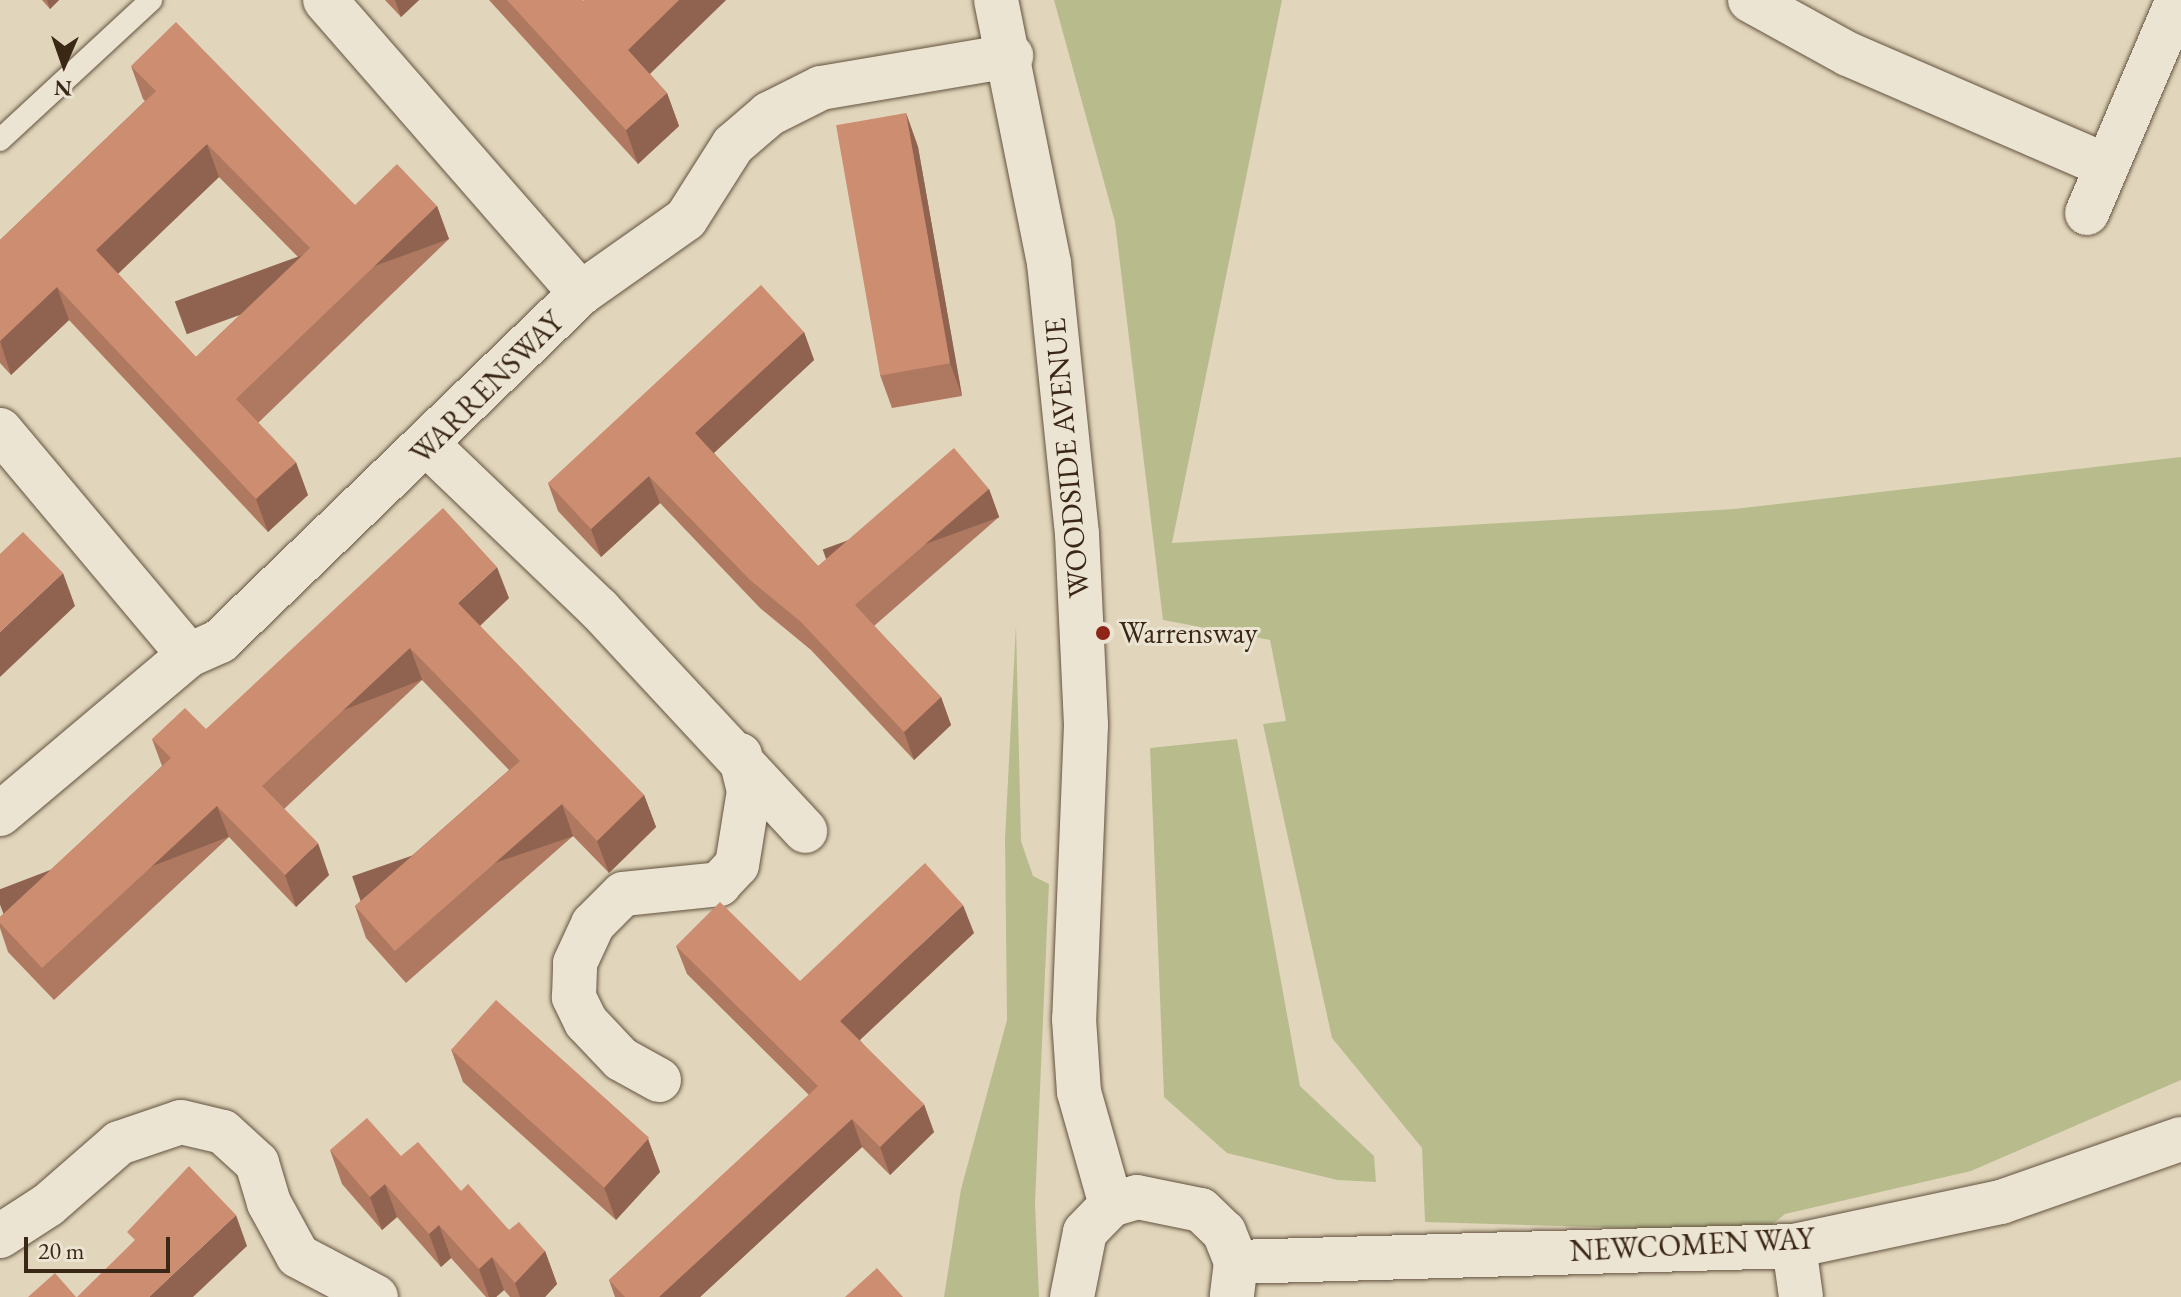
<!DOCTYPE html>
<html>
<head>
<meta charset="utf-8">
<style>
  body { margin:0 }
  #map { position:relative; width:2181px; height:1297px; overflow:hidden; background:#e1d6bc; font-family:"EB Garamond",serif }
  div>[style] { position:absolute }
  .green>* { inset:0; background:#b8bc8d }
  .roads { filter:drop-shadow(0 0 2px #64533f) drop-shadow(0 0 2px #64533f) }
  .lane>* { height:22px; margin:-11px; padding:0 11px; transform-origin:11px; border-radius:11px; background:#ece4d3 }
  .street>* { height:44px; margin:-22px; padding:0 22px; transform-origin:22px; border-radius:22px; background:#ece4d3 }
  .secondary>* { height:44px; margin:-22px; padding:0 22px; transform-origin:22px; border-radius:22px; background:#ece4d3 }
  .wall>* { inset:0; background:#af7961 }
  .shaded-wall>* { inset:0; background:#8f634f; transform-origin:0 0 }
  .building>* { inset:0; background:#cc8d71; transform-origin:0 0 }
  .dots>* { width:22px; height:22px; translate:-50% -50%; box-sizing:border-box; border:4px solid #ece4d3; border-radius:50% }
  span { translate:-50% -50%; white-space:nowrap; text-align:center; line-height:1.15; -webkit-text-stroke:6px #ece4d3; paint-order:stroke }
  .street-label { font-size:30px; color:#3b2715 }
  .poi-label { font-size:30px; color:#3b2715 }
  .left { translate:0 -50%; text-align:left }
  .north { position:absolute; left:24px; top:24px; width:80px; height:80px; -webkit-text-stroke:6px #ece4d3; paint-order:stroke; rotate:182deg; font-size:22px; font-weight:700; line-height:32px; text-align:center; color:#3b2715 }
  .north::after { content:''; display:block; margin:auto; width:28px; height:36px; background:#3b2715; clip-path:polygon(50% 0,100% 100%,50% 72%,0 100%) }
  .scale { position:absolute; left:24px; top:1237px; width:146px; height:36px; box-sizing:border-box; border:4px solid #3b2715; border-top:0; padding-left:10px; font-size:24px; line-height:28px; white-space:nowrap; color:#3b2715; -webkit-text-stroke:6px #ece4d3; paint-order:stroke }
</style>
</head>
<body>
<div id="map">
  <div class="green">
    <i style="clip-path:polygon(1054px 0,1282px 0,1172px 543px,1734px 509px,2181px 457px,2181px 1080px,1971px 1171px,1785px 1214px,1763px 1232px,1425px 1222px,1422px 1148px,1332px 1038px,1263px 724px,1286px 721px,1270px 640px,1163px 620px,1115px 222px)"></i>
    <i style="clip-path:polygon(1016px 625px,1021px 841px,1033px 876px,1049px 884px,1035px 1203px,1039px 1297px,944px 1297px,961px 1189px,1007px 1020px,1005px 838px)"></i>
    <i style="clip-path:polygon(1237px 739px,1300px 1086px,1374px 1156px,1376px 1182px,1337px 1180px,1227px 1153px,1164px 1097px,1150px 748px)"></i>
  </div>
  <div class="roads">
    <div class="lane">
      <i style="left:0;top:140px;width:206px;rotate:-42.8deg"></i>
    </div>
    <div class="street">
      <i style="left:325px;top:0;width:389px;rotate:48.9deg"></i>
      <i style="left:1750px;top:0;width:112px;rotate:28.9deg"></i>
      <i style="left:1848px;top:54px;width:282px;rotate:23.4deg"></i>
      <i style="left:2087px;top:213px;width:232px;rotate:-66.9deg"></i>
      <i style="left:0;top:430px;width:294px;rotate:50deg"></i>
      <i style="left:429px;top:446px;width:236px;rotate:43.8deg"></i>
      <i style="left:599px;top:609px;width:303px;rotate:47.1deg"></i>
      <i style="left:0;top:814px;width:247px;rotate:-40.1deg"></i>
      <i style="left:189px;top:655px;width:34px;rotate:-24deg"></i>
      <i style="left:220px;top:641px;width:501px;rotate:-43.95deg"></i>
      <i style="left:581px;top:293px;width:128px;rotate:-35.2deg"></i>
      <i style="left:686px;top:219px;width:88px;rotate:-57.6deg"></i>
      <i style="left:733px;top:145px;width:48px;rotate:-40.7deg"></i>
      <i style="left:769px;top:114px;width:58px;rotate:-26.6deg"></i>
      <i style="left:821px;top:88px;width:193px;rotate:-9.6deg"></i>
      <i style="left:659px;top:1080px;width:43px;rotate:-151.1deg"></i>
      <i style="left:621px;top:1059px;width:51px;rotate:-133.4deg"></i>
      <i style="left:586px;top:1022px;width:28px;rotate:-116deg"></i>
      <i style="left:574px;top:997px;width:34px;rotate:-88deg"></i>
      <i style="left:575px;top:963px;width:43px;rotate:-65.2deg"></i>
      <i style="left:593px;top:924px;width:42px;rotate:-45deg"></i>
      <i style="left:623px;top:894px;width:97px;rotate:-5.9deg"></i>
      <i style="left:719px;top:884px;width:26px;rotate:-47deg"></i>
      <i style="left:737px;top:865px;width:75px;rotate:-80.8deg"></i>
      <i style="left:749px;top:791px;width:37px;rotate:-104deg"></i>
      <i style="left:0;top:1236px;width:57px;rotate:-32.9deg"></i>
      <i style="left:48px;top:1205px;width:94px;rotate:-41.1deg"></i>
      <i style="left:119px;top:1143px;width:65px;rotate:-18.7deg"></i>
      <i style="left:181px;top:1122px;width:43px;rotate:13.4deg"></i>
      <i style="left:223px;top:1132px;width:46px;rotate:42.4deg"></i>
      <i style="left:257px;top:1163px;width:42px;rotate:73.3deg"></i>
      <i style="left:269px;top:1203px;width:60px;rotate:61.3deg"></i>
      <i style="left:298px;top:1256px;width:88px;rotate:27.7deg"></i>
      <i style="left:1794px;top:1246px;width:51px;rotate:82.2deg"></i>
      <i style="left:1236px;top:1262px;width:558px;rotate:-1.64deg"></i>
      <i style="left:1794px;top:1246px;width:212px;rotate:-12deg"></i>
      <i style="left:2001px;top:1202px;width:191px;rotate:-19.3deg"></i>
    </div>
    <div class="secondary">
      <i style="left:996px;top:0;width:268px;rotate:78.6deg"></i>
      <i style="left:1049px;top:263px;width:272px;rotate:84.1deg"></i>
      <i style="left:1077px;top:534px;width:191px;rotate:87.3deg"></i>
      <i style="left:1086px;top:725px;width:294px;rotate:92.3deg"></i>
      <i style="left:1074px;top:1019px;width:73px;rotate:86.1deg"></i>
      <i style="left:1079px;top:1092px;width:117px;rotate:74.2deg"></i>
      <i style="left:1072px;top:1297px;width:66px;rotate:-78.7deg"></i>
      <i style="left:1085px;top:1232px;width:37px;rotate:-46deg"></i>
      <i style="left:1111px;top:1205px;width:27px;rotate:-17deg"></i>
      <i style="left:1137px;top:1197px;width:65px;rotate:11.5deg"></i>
      <i style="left:1201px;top:1210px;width:32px;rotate:44deg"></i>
      <i style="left:1224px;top:1232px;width:32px;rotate:68deg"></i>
      <i style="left:1236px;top:1262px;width:35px;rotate:97deg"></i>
    </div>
  </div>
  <div class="wall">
    <i style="clip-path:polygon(42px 0,59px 0,50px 9px)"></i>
    <i style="clip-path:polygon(385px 0,419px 0,401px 17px)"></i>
    <i style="clip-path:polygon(489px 0,582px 0,583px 1px,585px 0,726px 0,650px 74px,667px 93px,679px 126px,638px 164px)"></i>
    <i style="clip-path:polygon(evenodd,131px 66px,355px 205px,437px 206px,449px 239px,258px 423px,308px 495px,268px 532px,69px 320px,11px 375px,0 363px,0 240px,145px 101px,143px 99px,131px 66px,219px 177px,299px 258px,196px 357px,118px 274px,219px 177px)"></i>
    <i style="clip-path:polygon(906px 113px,918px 147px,962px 396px,892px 408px,880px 375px)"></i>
    <i style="clip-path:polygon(804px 332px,814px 360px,714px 453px,818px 566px,989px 489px,999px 517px,874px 626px,941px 697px,951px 725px,914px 760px,811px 650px,760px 608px,660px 503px,601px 557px,558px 511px,548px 483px)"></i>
    <i style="clip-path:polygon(509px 598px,480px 626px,644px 795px,656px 827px,609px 873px,573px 836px,406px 983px,366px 938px,355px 906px,509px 770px,422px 680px,284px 809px,329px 875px,296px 907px,229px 837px,54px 1000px,8px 952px,0 928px,0 917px,162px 766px,152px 739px,206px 729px)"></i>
    <i style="clip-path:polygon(974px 933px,860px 1040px,934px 1132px,890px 1175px,862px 1147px,700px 1297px,615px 1297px,609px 1280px,809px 1095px,687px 974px,676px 946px,800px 981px)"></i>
    <i style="clip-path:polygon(451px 1049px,648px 1139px,660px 1172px,616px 1220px,463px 1082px)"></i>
    <i style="clip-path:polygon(330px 1150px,401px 1156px,461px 1191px,509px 1230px,545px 1251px,557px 1284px,545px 1297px,510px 1297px,504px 1290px,496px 1297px,486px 1297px,451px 1258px,441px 1267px,397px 1217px,382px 1230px,342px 1184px)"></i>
  </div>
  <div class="shaded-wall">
    <i style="clip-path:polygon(47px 0,59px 0,50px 9px)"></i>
    <i style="clip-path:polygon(395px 0,419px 0,401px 17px)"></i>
    <i style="clip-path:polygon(679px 0,726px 0,640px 83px,628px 50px)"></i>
    <i style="clip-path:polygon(667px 93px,679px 126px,638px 164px,626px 130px)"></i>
    <i style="clip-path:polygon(906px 113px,918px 147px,962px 396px,950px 363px)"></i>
    <i style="clip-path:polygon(207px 144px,219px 177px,108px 283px,96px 250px)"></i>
    <i style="left:437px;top:206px;width:35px;height:279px;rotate:70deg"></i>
    <i style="clip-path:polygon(57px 287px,69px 320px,11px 375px,0 341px)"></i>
    <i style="clip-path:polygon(804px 332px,814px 360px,705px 461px,695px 433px)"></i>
    <i style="clip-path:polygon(296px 462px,308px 495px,268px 532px,256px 499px)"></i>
    <i style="clip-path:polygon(649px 476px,660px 503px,601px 557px,591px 529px)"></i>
    <i style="left:989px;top:489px;width:30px;height:177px;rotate:70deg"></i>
    <i style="clip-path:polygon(497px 567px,509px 598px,470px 635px,458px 603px)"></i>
    <i style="clip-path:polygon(63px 573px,75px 606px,0 677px,0 632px)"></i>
    <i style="left:410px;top:648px;width:34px;height:202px;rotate:69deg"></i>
    <i style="clip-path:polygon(941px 697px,951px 725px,914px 760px,904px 732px)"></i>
    <i style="clip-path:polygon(644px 795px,656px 827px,609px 873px,597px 841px)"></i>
    <i style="left:562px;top:804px;width:34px;height:222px;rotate:71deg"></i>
    <i style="left:217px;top:806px;width:33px;height:238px;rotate:69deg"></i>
    <i style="clip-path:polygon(318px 843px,329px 875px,296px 907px,285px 875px)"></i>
    <i style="clip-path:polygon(963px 905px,974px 933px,850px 1049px,840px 1021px)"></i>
    <i style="clip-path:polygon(924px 1104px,934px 1132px,890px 1175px,880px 1147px)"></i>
    <i style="clip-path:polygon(852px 1119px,862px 1147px,700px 1297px,659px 1297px)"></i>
    <i style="clip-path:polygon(648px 1139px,660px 1172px,616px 1220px,604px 1187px)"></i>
    <i style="clip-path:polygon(385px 1184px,397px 1217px,382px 1230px,370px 1197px)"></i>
    <i style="clip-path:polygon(236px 1215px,247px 1246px,193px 1297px,149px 1297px)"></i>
    <i style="clip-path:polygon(439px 1225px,451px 1258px,441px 1267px,429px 1234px)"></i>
    <i style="clip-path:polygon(545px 1251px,557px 1284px,545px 1297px,520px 1297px,515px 1283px)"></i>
    <i style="clip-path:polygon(492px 1257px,504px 1290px,496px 1297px,489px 1297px,479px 1269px)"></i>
  </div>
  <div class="building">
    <i style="clip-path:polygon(507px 0,582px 0,583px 1px,585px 0,679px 0,628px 50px,667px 93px,626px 130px)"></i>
    <i style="clip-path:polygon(evenodd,176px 22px,355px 205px,397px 164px,437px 206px,236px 399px,296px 462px,256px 499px,57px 287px,0 341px,0 240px,156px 91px,131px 66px,176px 22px,207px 144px,310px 248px,196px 357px,96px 250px,207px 144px)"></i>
    <i style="left:906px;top:113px;width:254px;height:71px;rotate:80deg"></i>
    <i style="clip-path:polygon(761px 285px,804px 332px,695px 433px,818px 566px,954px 448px,989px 489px,855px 605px,941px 697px,904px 732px,801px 622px,750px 580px,649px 476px,591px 529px,548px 483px)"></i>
    <i style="clip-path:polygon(443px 508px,497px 567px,458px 603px,644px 795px,597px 841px,562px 804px,395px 951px,355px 906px,520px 761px,410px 648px,262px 786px,318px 843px,285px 875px,217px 806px,42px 968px,0 923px,0 917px,171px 758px,152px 739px,185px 708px,206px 729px)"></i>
    <i style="clip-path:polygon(23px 532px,63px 573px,0 632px,0 554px)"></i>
    <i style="clip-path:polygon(925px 863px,963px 905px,840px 1021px,924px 1104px,880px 1147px,852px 1119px,659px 1297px,625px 1297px,609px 1280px,818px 1086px,676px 946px,720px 902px,800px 981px)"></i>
    <i style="left:496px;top:1000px;width:206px;height:67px;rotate:42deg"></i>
    <i style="clip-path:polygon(367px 1118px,401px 1156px,418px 1142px,461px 1191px,468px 1184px,509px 1230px,519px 1222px,545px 1251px,515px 1283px,492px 1257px,479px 1269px,439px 1225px,429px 1234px,385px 1184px,370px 1197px,330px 1150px)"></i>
    <i style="clip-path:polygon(189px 1166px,236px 1215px,149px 1297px,77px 1297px,135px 1240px,127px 1232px)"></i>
    <i style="clip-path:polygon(877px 1268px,903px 1297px,845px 1297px)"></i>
    <i style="clip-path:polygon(55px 1273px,76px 1297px,28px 1297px)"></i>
  </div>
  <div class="dots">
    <i style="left:1103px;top:633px;background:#8f2418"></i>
  </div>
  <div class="street-label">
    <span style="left:487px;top:388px;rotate:-45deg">WARRENSWAY</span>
    <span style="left:1067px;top:458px;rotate:-95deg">WOODSIDE AVENUE</span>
    <span style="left:1692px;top:1245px;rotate:-3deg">NEWCOMEN WAY</span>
  </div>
  <div class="poi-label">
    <span class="left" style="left:1119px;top:633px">Warrensway</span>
  </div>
  <div class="north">N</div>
  <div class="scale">20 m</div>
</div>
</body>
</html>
